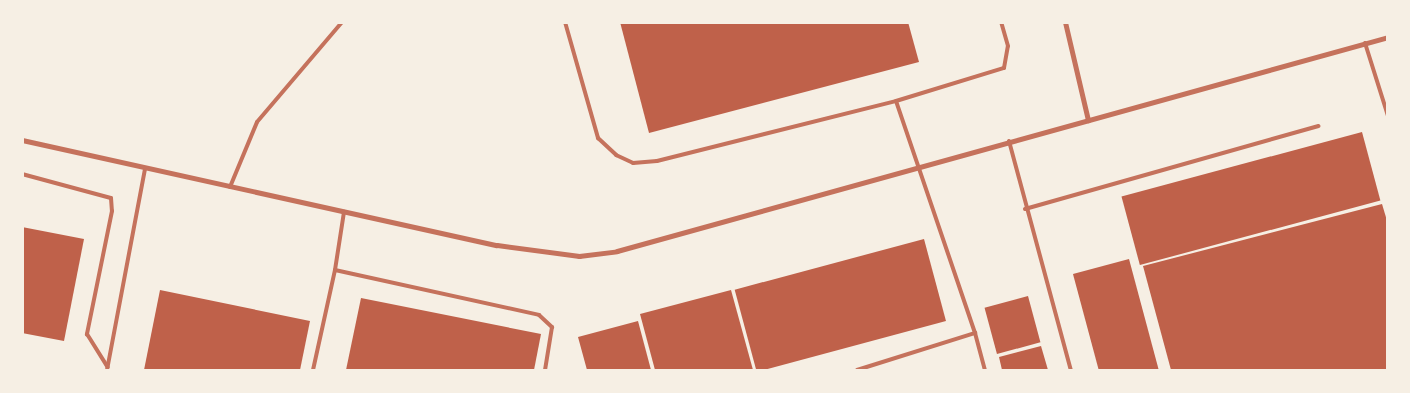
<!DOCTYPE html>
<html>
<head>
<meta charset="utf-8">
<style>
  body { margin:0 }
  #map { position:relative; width:1410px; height:393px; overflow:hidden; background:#f6efe4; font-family:Jost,sans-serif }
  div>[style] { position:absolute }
  .building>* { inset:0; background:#bf614a; transform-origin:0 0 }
  .service>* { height:4px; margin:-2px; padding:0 2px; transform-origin:2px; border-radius:2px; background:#c5725c }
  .minor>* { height:5px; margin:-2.5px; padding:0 2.5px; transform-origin:2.5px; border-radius:2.5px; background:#c5725c }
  span { translate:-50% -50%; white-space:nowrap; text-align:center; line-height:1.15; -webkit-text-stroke:5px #f6efe4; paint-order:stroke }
  .frame { position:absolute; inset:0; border:24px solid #f6efe4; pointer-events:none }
</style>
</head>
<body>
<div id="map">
  <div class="building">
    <i style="clip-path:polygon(620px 22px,908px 22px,919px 62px,649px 133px)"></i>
    <i style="left:1362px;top:132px;width:71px;height:249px;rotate:75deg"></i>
    <i style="clip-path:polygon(1382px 204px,1388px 224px,1388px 370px,1171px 370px,1143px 266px)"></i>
    <i style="clip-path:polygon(22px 227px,84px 239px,64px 341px,22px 333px)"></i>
    <i style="left:924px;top:239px;width:85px;height:196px;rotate:75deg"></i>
    <i style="left:1129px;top:259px;width:115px;height:58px;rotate:75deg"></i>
    <i style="clip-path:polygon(160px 290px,310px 321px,300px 370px,144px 370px)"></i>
    <i style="clip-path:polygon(731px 290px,753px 370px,655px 370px,640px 314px)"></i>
    <i style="left:1028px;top:296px;width:48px;height:45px;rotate:75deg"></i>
    <i style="clip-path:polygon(361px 298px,541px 334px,534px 370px,346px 370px)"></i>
    <i style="clip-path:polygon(638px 321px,651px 370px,587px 370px,578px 337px)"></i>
    <i style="clip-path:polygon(1041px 346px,1048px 370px,1002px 370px,999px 357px)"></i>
  </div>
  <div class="service">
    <i style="left:565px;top:22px;width:121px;rotate:74.1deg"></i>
    <i style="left:598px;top:138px;width:25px;rotate:43deg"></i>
    <i style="left:616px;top:155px;width:19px;rotate:25deg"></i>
    <i style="left:633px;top:163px;width:24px;rotate:-5deg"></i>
    <i style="left:657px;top:161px;width:246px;rotate:-14.1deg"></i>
    <i style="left:896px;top:101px;width:113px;rotate:-17deg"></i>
    <i style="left:1004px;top:68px;width:22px;rotate:-80deg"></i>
    <i style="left:1008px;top:46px;width:25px;rotate:-106deg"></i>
    <i style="left:1365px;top:43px;width:77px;rotate:72.5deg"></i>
    <i style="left:1009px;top:141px;width:237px;rotate:74.9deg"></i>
    <i style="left:22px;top:174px;width:92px;rotate:15.1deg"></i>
    <i style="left:111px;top:198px;width:13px;rotate:86deg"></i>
    <i style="left:112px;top:211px;width:126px;rotate:101.5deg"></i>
    <i style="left:87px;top:334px;width:39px;rotate:58deg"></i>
    <i style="left:230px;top:187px;width:70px;rotate:-67.4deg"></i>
    <i style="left:257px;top:122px;width:131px;rotate:-49.6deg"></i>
    <i style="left:1025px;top:209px;width:305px;rotate:-15.8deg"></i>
    <i style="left:335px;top:270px;width:209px;rotate:12.4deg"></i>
    <i style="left:539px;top:315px;width:18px;rotate:43deg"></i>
    <i style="left:552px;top:327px;width:44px;rotate:99.2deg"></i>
    <i style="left:975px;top:333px;width:38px;rotate:75deg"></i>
    <i style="left:107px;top:370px;width:205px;rotate:-79.3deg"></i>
    <i style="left:313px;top:370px;width:102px;rotate:-77.6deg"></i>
    <i style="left:335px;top:270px;width:59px;rotate:-81.2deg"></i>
    <i style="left:857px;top:370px;width:124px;rotate:-17.4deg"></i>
    <i style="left:975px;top:333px;width:245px;rotate:-108.8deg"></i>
  </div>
  <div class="minor">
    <i style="left:1065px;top:22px;width:101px;rotate:76.8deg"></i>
    <i style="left:22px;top:140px;width:486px;rotate:12.5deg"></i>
    <i style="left:497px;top:245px;width:83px;rotate:7.6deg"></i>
    <i style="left:579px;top:256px;width:38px;rotate:-7deg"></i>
    <i style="left:617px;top:251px;width:800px;rotate:-15.51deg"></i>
  </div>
  <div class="frame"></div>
</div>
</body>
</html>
